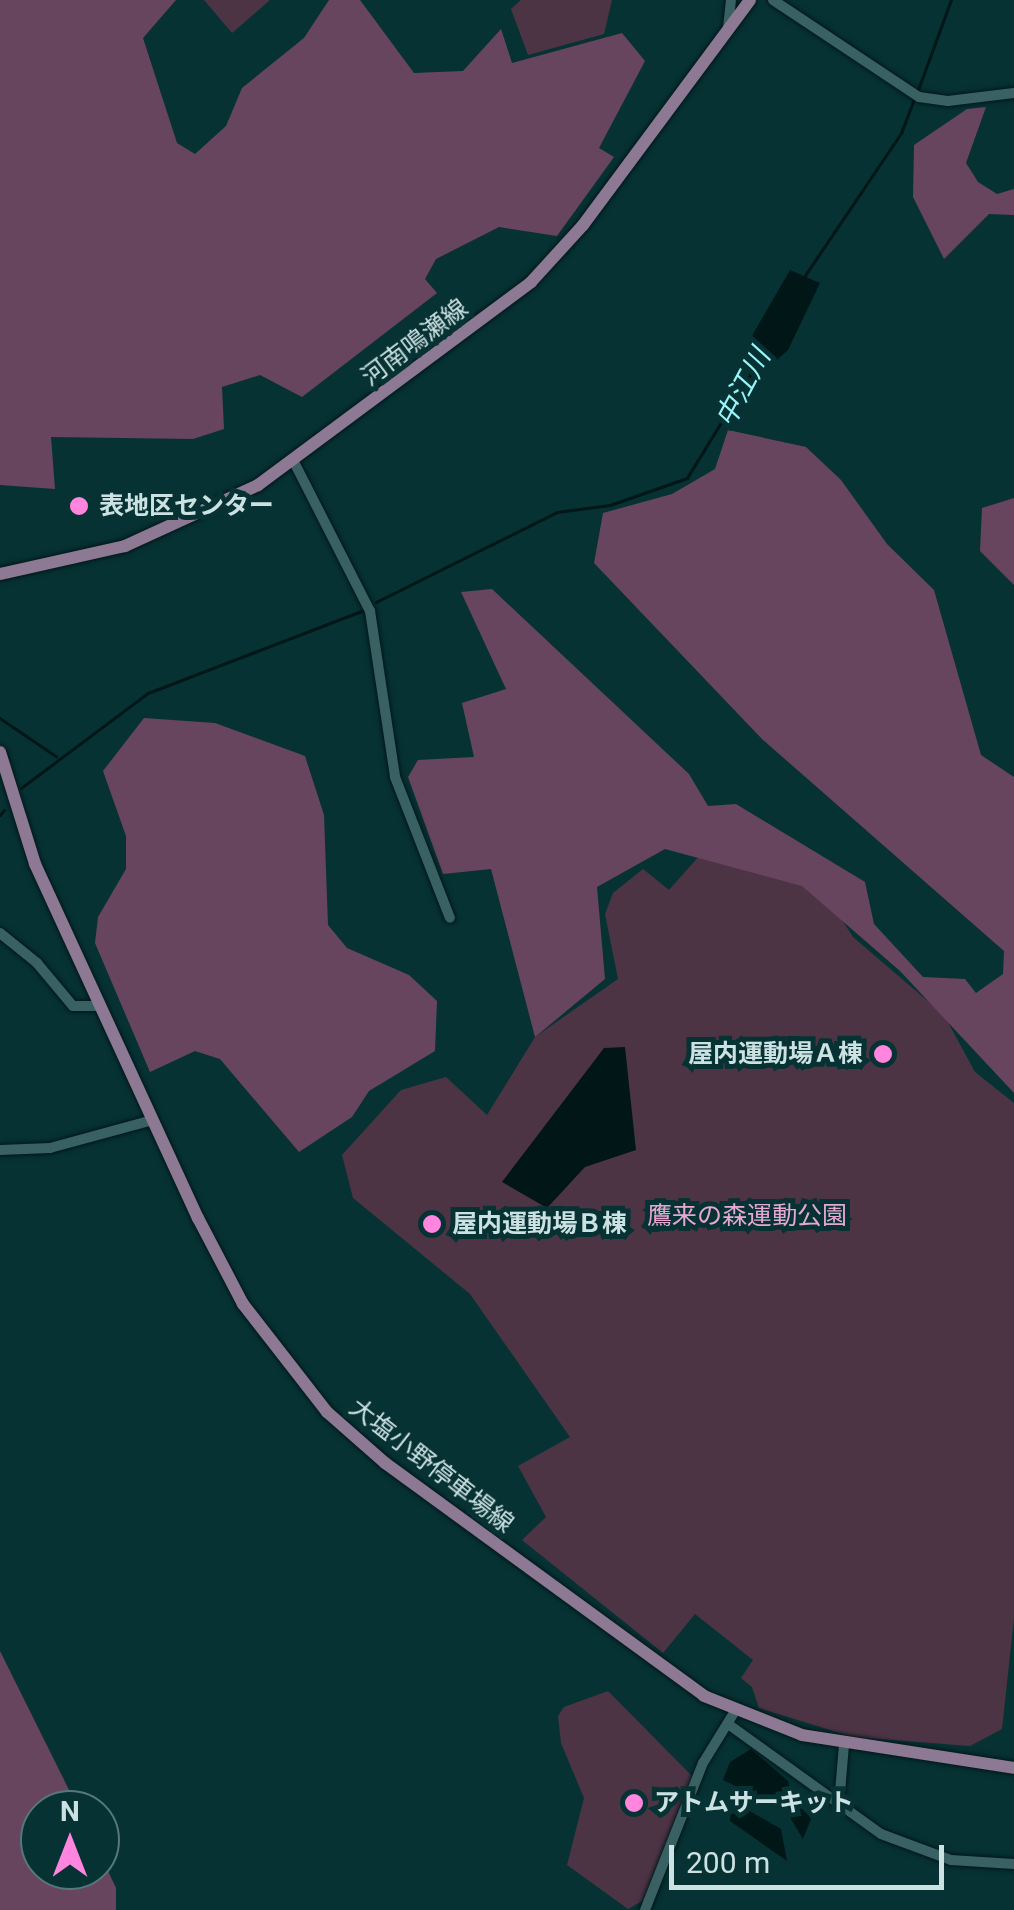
<!DOCTYPE html>
<html>
<head>
<meta charset="utf-8">
<style>
  body { margin:0 }
  #map { position:relative; width:1014px; height:1910px; overflow:hidden; background:#073234; font-family:Roboto,"Noto Sans JP",sans-serif }
  div>[style] { position:absolute }
  .green>* { inset:0; background:#4d3445 }
  .forest>* { inset:0; background:#68455e }
  .water>* { inset:0; background:#001617 }
  .stream>* { height:2.5px; margin:-1.25px; padding:0 1.25px; transform-origin:1.25px; border-radius:1.25px; background:#001617 }
  .roads { filter:drop-shadow(0 0 2px #00181a) drop-shadow(0 0 2px #00181a) }
  .minor>* { height:10px; margin:-5px; padding:0 5px; transform-origin:5px; border-radius:5px; background:#396062 }
  .major>* { height:12px; margin:-6px; padding:0 6px; transform-origin:6px; border-radius:6px; background:#8e7994 }
  .dots>* { width:28px; height:28px; translate:-50% -50%; box-sizing:border-box; border:5px solid #073234; border-radius:50% }
  span { translate:-50% -50%; white-space:nowrap; text-align:center; line-height:1.15; -webkit-text-stroke:10px #073234; paint-order:stroke }
  .street-label { font-size:25px; color:#cce1e2 }
  .poi-label { font-size:25px; color:#cce1e2; font-weight:700 }
  .left { translate:0 -50%; text-align:left }
  .right { translate:-100% -50%; text-align:right }
  .park-label { font-size:25px; color:#e5a8d2 }
  .water-label { font-size:28px; color:#98f6fb; font-style:italic }
  .north { position:absolute; left:20px; top:1790px; width:100px; height:100px; box-sizing:border-box; background:#073234; border:2px solid #56787a; border-radius:50%; rotate:0deg; font-size:28px; font-weight:700; line-height:40px; text-align:center; color:#cce1e2 }
  .north::after { content:''; display:block; margin:auto; width:35px; height:45px; background:#ff85df; clip-path:polygon(50% 0,100% 100%,50% 72%,0 100%) }
  .scale { position:absolute; left:669px; top:1845px; width:275px; height:45px; box-sizing:border-box; border:5px solid #cce1e2; border-top:0; padding-left:12px; font-size:30px; line-height:35px; white-space:nowrap; color:#cce1e2; -webkit-text-stroke:8px #073234; paint-order:stroke }
</style>
</head>
<body>
<div id="map">
  <div class="green">
    <i style="clip-path:polygon(204px 0,270px 0,232px 33px)"></i>
    <i style="clip-path:polygon(521px 0,612px 0,604px 34px,528px 55px,511px 9px)"></i>
    <i style="clip-path:polygon(709px 845px,788px 873px,835px 909px,853px 937px,944px 1015px,975px 1072px,1014px 1103px,1014px 1618px,1002px 1729px,970px 1746px,853px 1737px,759px 1708px,752px 1687px,741px 1678px,753px 1660px,695px 1614px,663px 1653px,522px 1540px,546px 1517px,518px 1466px,570px 1437px,470px 1294px,353px 1198px,342px 1155px,401px 1090px,446px 1077px,487px 1115px,535px 1037px,618px 979px,605px 914px,613px 893px,643px 869px,669px 890px)"></i>
    <i style="clip-path:polygon(608px 1691px,694px 1778px,646px 1899px,628px 1909px,567px 1865px,584px 1798px,561px 1743px,558px 1716px,564px 1707px)"></i>
  </div>
  <div class="forest">
    <i style="clip-path:polygon(0 0,176px 0,143px 38px,177px 143px,195px 154px,226px 126px,242px 88px,304px 38px,329px 0,360px 0,414px 73px,463px 71px,501px 29px,512px 63px,622px 33px,645px 61px,599px 148px,614px 157px,557px 236px,499px 227px,436px 259px,425px 279px,437px 293px,302px 397px,260px 375px,222px 387px,224px 429px,193px 439px,51px 437px,55px 489px,0 485px)"></i>
    <i style="clip-path:polygon(986px 107px,966px 163px,978px 182px,997px 194px,1014px 189px,1014px 215px,989px 214px,944px 259px,913px 197px,914px 145px,967px 109px)"></i>
    <i style="clip-path:polygon(728px 430px,806px 447px,841px 480px,887px 544px,934px 590px,981px 755px,1014px 777px,1014px 1093px,900px 971px,802px 886px,665px 849px,597px 887px,605px 979px,535px 1037px,491px 869px,443px 874px,408px 777px,418px 760px,474px 757px,462px 703px,506px 689px,461px 592px,492px 589px,689px 774px,708px 806px,736px 804px,865px 882px,874px 924px,923px 977px,965px 979px,976px 993px,1003px 974px,1004px 951px,762px 739px,594px 563px,603px 513px,672px 494px,715px 469px)"></i>
    <i style="clip-path:polygon(1014px 498px,1014px 585px,980px 551px,982px 508px)"></i>
    <i style="clip-path:polygon(144px 718px,215px 723px,305px 756px,324px 815px,328px 925px,347px 948px,409px 975px,437px 1001px,435px 1051px,369px 1091px,352px 1117px,299px 1152px,220px 1059px,195px 1051px,150px 1072px,95px 943px,98px 917px,126px 869px,126px 836px,103px 771px)"></i>
    <i style="clip-path:polygon(0 1651px,79px 1810px,40px 1810px,40px 1870px,100px 1870px,100px 1854px,116px 1888px,116px 1910px,0 1910px)"></i>
  </div>
  <div class="water">
    <i style="clip-path:polygon(790px 270px,820px 283px,788px 350px,763px 372px,749px 367px,753px 334px)"></i>
    <i style="clip-path:polygon(625px 1047px,636px 1150px,585px 1167px,547px 1208px,502px 1182px,604px 1048px)"></i>
    <i style="clip-path:polygon(751px 1749px,788px 1781px,793px 1801px,805px 1807px,811px 1819px,803px 1839px,786px 1811px,723px 1780px,730px 1762px)"></i>
    <i style="clip-path:polygon(727px 1798px,781px 1829px,787px 1861px,730px 1821px,731px 1812px,720px 1806px)"></i>
  </div>
  <div class="stream">
    <i style="left:918px;top:90px;width:96px;rotate:-69.9deg"></i>
    <i style="left:804px;top:277px;width:174px;rotate:-56deg"></i>
    <i style="left:901px;top:133px;width:39px;rotate:-69deg"></i>
    <i style="left:376px;top:602px;width:202px;rotate:-26.4deg"></i>
    <i style="left:557px;top:512px;width:53px;rotate:-7.5deg"></i>
    <i style="left:610px;top:505px;width:82px;rotate:-19.3deg"></i>
    <i style="left:687px;top:478px;width:130px;rotate:-58.5deg"></i>
    <i style="left:0;top:718px;width:68px;rotate:34.2deg"></i>
    <i style="left:21px;top:788px;width:159px;rotate:-36.8deg"></i>
    <i style="left:148px;top:693px;width:231px;rotate:-21deg"></i>
    <i style="left:0;top:815px;width:6px;rotate:-51deg"></i>
  </div>
  <div class="roads">
    <div class="minor">
      <i style="left:773px;top:0;width:175px;rotate:33.6deg"></i>
      <i style="left:919px;top:97px;width:29px;rotate:8deg"></i>
      <i style="left:948px;top:101px;width:66px;rotate:-6.9deg"></i>
      <i style="left:728px;top:28px;width:28px;rotate:-84deg"></i>
      <i style="left:294px;top:462px;width:167px;rotate:63deg"></i>
      <i style="left:370px;top:611px;width:168px;rotate:81.4deg"></i>
      <i style="left:395px;top:777px;width:151px;rotate:68.7deg"></i>
      <i style="left:0;top:933px;width:48px;rotate:39deg"></i>
      <i style="left:37px;top:963px;width:56px;rotate:50.1deg"></i>
      <i style="left:73px;top:1006px;width:26px"></i>
      <i style="left:0;top:1150px;width:50px;rotate:-2.3deg"></i>
      <i style="left:50px;top:1148px;width:107px;rotate:-15.2deg"></i>
      <i style="left:728px;top:1724px;width:188px;rotate:35.7deg"></i>
      <i style="left:881px;top:1834px;width:75px;rotate:20.4deg"></i>
      <i style="left:951px;top:1860px;width:63px;rotate:3.6deg"></i>
      <i style="left:839px;top:1804px;width:59px;rotate:-85.2deg"></i>
      <i style="left:645px;top:1910px;width:158px;rotate:-68.5deg"></i>
      <i style="left:703px;top:1763px;width:61px;rotate:-58.4deg"></i>
    </div>
    <div class="major">
      <i style="left:0;top:574px;width:128px;rotate:-12.6deg"></i>
      <i style="left:125px;top:546px;width:146px;rotate:-24.6deg"></i>
      <i style="left:258px;top:485px;width:340px;rotate:-36.6deg"></i>
      <i style="left:531px;top:282px;width:77px;rotate:-47.6deg"></i>
      <i style="left:583px;top:225px;width:280px;rotate:-53.4deg"></i>
      <i style="left:0;top:752px;width:117px;rotate:72.6deg"></i>
      <i style="left:35px;top:864px;width:390px;rotate:65.3deg"></i>
      <i style="left:198px;top:1218px;width:97px;rotate:62.4deg"></i>
      <i style="left:243px;top:1304px;width:137px;rotate:52.1deg"></i>
      <i style="left:327px;top:1412px;width:77px;rotate:41.3deg"></i>
      <i style="left:385px;top:1463px;width:395px;rotate:36.1deg"></i>
      <i style="left:704px;top:1696px;width:105px;rotate:21.7deg"></i>
      <i style="left:802px;top:1735px;width:215px;rotate:8.8deg"></i>
    </div>
  </div>
  <div class="dots">
    <i style="left:79px;top:506px;background:#ff85df"></i>
    <i style="left:883px;top:1054px;background:#ff85df"></i>
    <i style="left:432px;top:1224px;background:#ff85df"></i>
    <i style="left:634px;top:1803px;background:#ff85df"></i>
  </div>
  <div class="street-label">
    <span style="left:415px;top:343px;rotate:-37deg">河南鳴瀬線</span>
    <span style="left:431px;top:1466px;rotate:38deg">大塩小野停車場線</span>
  </div>
  <div class="poi-label">
    <span class="left" style="left:99px;top:506px">表地区センター</span>
    <span class="right" style="left:863px;top:1054px">屋内運動場Ａ棟</span>
    <span class="left" style="left:452px;top:1224px">屋内運動場Ｂ棟</span>
    <span class="left" style="left:654px;top:1803px">アトムサーキット</span>
  </div>
  <div class="park-label">
    <span style="left:747px;top:1216px">鷹来の森運動公園</span>
  </div>
  <div class="water-label">
    <span style="left:743px;top:388px;rotate:-62deg">中江川</span>
  </div>
  <div class="north">N</div>
  <div class="scale">200 m</div>
</div>
</body>
</html>
